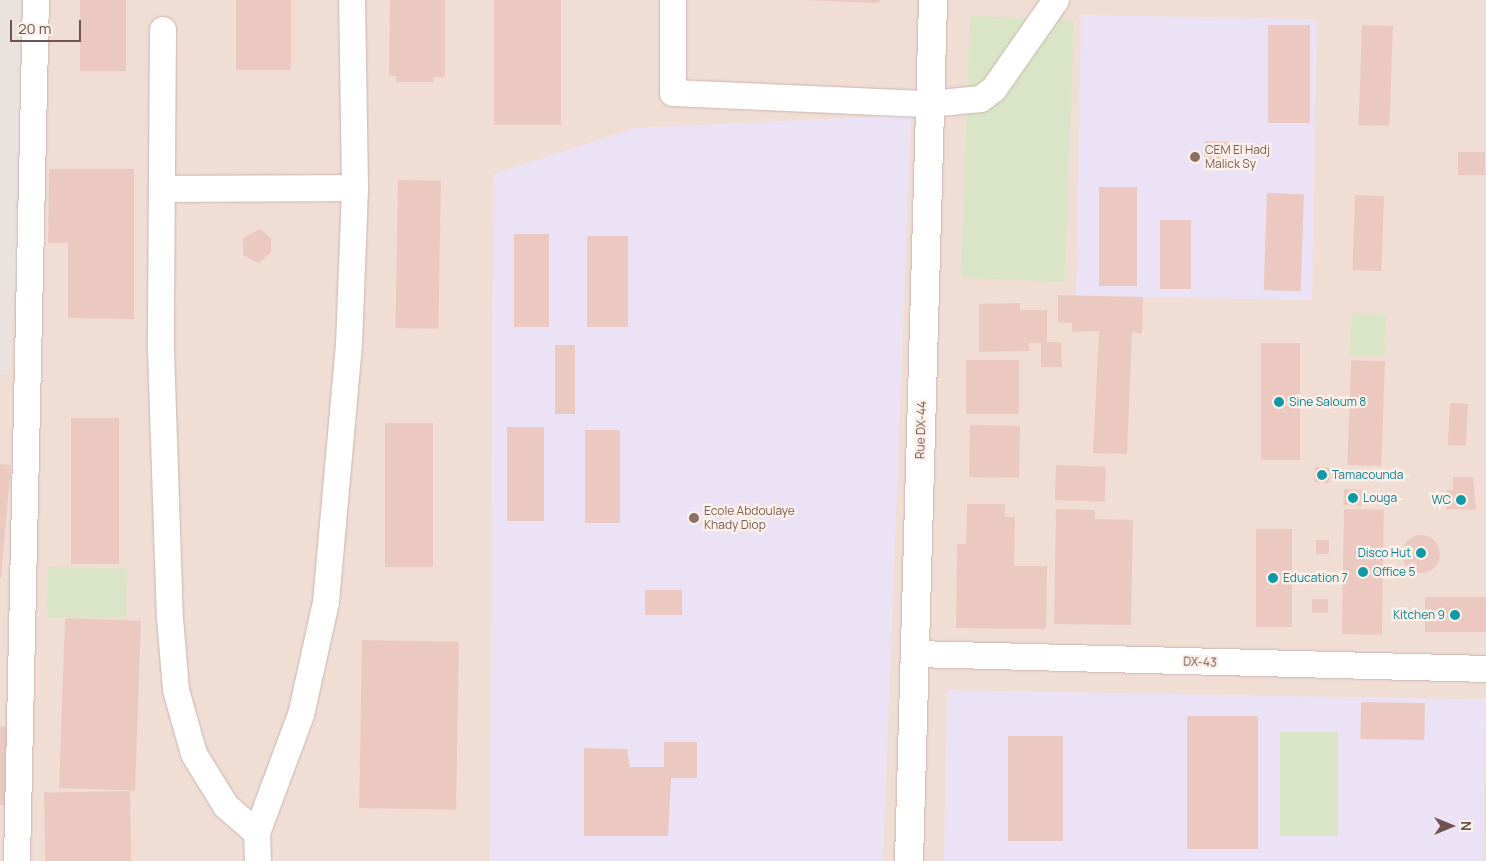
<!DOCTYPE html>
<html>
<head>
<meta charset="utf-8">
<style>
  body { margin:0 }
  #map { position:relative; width:1486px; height:861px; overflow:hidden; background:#f9eee6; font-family:Manrope,sans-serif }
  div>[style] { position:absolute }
  .residential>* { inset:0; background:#f0ded5 }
  .industrial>* { inset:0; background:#eae2df }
  .education>* { inset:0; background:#ebe2f5; transform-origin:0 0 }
  .green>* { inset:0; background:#d9e5c6; transform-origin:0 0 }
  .building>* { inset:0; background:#ebc9c1; transform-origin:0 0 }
  .round { border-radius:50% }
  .roads { filter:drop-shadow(0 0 1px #c9b5ad) drop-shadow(0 0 1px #c9b5ad) }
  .street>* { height:26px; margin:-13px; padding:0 13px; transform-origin:13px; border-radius:13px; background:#fff }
  .secondary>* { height:28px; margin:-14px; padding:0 14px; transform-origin:14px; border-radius:14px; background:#fff }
  .dots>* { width:14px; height:14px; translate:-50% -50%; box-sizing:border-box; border:2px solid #fdf2eb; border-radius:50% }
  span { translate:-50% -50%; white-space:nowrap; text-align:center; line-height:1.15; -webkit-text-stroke:4.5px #fdf2eb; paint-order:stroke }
  .education-label { font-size:12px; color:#785e54 }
  .left { translate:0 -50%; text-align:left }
  .culture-label { font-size:12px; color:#0d838f }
  .right { translate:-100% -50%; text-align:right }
  .street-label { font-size:12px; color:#6f534e }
  .north { position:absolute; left:1426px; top:801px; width:50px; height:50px; -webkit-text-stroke:4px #fdf2eb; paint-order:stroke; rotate:90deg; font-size:14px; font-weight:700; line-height:20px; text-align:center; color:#6f534e }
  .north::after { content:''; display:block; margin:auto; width:18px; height:22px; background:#6f534e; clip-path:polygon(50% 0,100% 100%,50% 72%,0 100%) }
  .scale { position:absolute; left:10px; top:20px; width:71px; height:22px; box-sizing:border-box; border:2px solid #6f534e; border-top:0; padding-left:6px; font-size:15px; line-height:18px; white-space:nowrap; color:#6f534e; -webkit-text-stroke:4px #fdf2eb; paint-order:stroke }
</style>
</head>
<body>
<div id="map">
  <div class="residential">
    <i style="clip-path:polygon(31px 0,1486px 0,1486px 861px,0 861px,0 373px,9px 374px)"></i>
  </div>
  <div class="industrial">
    <i style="clip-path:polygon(0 0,31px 0,9px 374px,0 373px)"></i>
  </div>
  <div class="education">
    <i style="left:1081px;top:15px;width:236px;height:281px;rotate:1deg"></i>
    <i style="clip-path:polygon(911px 115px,883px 861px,490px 861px,493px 174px,635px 128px)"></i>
    <i style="left:947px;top:690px;width:539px;height:171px;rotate:1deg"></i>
  </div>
  <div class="green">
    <i style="left:970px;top:16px;width:104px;height:262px;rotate:2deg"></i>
    <i style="left:1351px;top:313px;width:35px;height:42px;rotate:2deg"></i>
    <i style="left:48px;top:567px;width:79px;height:50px;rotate:1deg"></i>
    <i style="left:1280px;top:732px;width:58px;height:104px"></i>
  </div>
  <div class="building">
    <i style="left:80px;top:0;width:46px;height:71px"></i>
    <i style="left:236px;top:0;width:55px;height:70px"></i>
    <i style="clip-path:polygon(390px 0,445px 0,445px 77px,434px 77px,434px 82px,396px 82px,396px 76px,389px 76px)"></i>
    <i style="left:494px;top:0;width:67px;height:125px"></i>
    <i style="clip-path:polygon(801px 0,880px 0,879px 3px)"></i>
    <i style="left:1268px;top:25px;width:42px;height:98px"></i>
    <i style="left:1362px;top:25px;width:31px;height:100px;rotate:2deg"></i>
    <i style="left:1205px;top:141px;width:24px;height:25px;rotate:2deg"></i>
    <i style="left:1458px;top:152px;width:27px;height:23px"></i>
    <i style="clip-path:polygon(49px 169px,134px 169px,134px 319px,68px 318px,68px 243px,48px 243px)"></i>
    <i style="left:398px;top:180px;width:43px;height:148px;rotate:1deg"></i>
    <i style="left:1099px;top:187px;width:38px;height:99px"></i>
    <i style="left:1267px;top:193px;width:37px;height:97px;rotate:2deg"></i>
    <i style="left:1355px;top:195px;width:29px;height:75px;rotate:2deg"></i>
    <i style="left:1160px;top:220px;width:31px;height:69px"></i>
    <i style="clip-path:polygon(260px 229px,271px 238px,271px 252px,259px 263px,243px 255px,243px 238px)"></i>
    <i style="left:514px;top:234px;width:35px;height:93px"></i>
    <i style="left:587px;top:236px;width:41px;height:91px"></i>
    <i style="clip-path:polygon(1058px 295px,1143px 297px,1142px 334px,1132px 332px,1127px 454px,1093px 453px,1099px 331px,1072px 332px,1072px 323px,1058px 322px)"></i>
    <i style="clip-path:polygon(1020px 303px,1020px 310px,1047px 310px,1047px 342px,1061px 342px,1062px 367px,1041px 367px,1041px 343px,1029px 343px,1029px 351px,979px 352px,979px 304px)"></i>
    <i style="left:1261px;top:343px;width:39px;height:117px"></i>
    <i style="left:555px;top:345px;width:20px;height:69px"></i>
    <i style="left:966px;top:360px;width:53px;height:54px"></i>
    <i style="left:1351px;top:360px;width:34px;height:105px;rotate:2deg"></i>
    <i style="left:1450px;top:403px;width:18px;height:42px;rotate:3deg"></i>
    <i style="left:71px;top:418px;width:48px;height:146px"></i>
    <i style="left:385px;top:423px;width:48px;height:144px"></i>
    <i style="left:970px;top:425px;width:50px;height:52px;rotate:1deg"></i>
    <i style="left:507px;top:427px;width:37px;height:94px"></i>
    <i style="left:585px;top:430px;width:35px;height:93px"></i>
    <i style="clip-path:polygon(0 464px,11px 465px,1px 578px,0 578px)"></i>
    <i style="left:1056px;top:465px;width:50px;height:35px;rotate:2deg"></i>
    <i style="left:1315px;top:467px;width:15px;height:15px;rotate:4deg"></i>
    <i style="clip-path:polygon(1453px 477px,1473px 477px,1476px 510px,1446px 509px,1447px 490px,1453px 490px)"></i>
    <i style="left:1344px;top:489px;width:19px;height:16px;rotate:3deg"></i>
    <i style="clip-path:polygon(967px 504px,1005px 504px,1005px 517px,1015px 517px,1014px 566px,1047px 566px,1046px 629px,956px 628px,957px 544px,966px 544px)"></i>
    <i style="clip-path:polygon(1056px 509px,1095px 510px,1095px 519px,1133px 520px,1131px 625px,1054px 624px)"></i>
    <i style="left:1344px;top:509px;width:40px;height:125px;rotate:1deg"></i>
    <i style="left:1256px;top:529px;width:36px;height:98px"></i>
    <i class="round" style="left:1402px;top:535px;width:38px;height:38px"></i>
    <i style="left:1316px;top:540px;width:13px;height:14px"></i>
    <i style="left:645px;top:590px;width:37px;height:25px"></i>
    <i style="left:1425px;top:597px;width:61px;height:35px"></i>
    <i style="left:1312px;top:599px;width:16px;height:14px"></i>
    <i style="left:65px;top:618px;width:76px;height:170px;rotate:2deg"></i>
    <i style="left:362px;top:640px;width:97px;height:168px;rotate:1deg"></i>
    <i style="left:1361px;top:702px;width:64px;height:37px;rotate:1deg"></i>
    <i style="left:1187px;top:716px;width:71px;height:133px"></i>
    <i style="clip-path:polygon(0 726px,10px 727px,5px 805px,0 805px)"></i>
    <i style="left:1008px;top:736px;width:55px;height:105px"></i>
    <i style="clip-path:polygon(664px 742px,697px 742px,697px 778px,671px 778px,668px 836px,584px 836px,584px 748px,627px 749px,630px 767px,664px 767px)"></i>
    <i style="left:130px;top:791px;width:70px;height:86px;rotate:89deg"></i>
  </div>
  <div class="roads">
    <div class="street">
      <i style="left:673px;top:0;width:93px;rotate:90deg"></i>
      <i style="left:673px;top:93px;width:257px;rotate:2.5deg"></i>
      <i style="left:930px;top:104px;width:51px;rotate:-5.6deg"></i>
      <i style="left:981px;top:99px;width:16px;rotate:-38deg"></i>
      <i style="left:994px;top:89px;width:108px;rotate:-55.1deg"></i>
      <i style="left:163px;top:30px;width:320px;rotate:90.4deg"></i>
      <i style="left:161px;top:350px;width:268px;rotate:88.1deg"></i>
      <i style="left:170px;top:618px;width:72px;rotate:85.2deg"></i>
      <i style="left:176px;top:690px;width:66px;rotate:74.3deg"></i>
      <i style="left:194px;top:754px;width:61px;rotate:58.4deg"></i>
      <i style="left:226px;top:806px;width:41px;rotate:41.1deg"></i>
      <i style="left:162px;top:189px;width:193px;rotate:-0.3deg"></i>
      <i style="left:915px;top:654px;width:571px;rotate:1.5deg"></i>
      <i style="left:17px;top:861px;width:861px;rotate:-88.74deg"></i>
      <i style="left:258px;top:861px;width:28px;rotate:-92deg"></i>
      <i style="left:257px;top:833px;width:126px;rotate:-69.6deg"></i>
      <i style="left:301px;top:715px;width:116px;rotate:-77.5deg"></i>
      <i style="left:326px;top:602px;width:258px;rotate:-84.9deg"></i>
      <i style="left:349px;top:345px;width:157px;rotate:-87.8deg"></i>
      <i style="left:355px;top:188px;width:188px;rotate:-90.9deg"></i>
    </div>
    <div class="secondary">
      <i style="left:909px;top:861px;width:861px;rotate:-88.4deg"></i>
    </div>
  </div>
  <div class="dots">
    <i style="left:1195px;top:157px;background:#8d6e63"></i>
    <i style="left:1279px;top:402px;background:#0f9aa8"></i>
    <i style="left:1322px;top:475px;background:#0f9aa8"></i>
    <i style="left:1353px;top:498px;background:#0f9aa8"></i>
    <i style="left:1461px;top:500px;background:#0f9aa8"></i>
    <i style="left:694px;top:518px;background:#8d6e63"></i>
    <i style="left:1421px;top:553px;background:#0f9aa8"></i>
    <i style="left:1363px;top:572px;background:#0f9aa8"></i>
    <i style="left:1273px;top:578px;background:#0f9aa8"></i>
    <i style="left:1455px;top:615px;background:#0f9aa8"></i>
  </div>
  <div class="education-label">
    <span class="left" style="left:1205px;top:157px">CEM El Hadj<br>Malick Sy</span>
    <span class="left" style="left:704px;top:518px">Ecole Abdoulaye<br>Khady Diop</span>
  </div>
  <div class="culture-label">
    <span class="left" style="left:1289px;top:402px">Sine Saloum 8</span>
    <span class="left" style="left:1332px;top:475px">Tamacounda</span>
    <span class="left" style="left:1363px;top:498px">Louga</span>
    <span class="right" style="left:1451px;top:500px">WC</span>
    <span class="right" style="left:1411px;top:553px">Disco Hut</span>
    <span class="left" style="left:1373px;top:572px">Office 5</span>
    <span class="left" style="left:1283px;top:578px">Education 7</span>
    <span class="right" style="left:1445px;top:615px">Kitchen 9</span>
  </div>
  <div class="street-label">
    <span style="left:921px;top:430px;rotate:-88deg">Rue DX-44</span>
    <span style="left:1200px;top:662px;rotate:2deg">DX-43</span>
  </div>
  <div class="north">N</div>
  <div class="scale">20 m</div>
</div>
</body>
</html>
